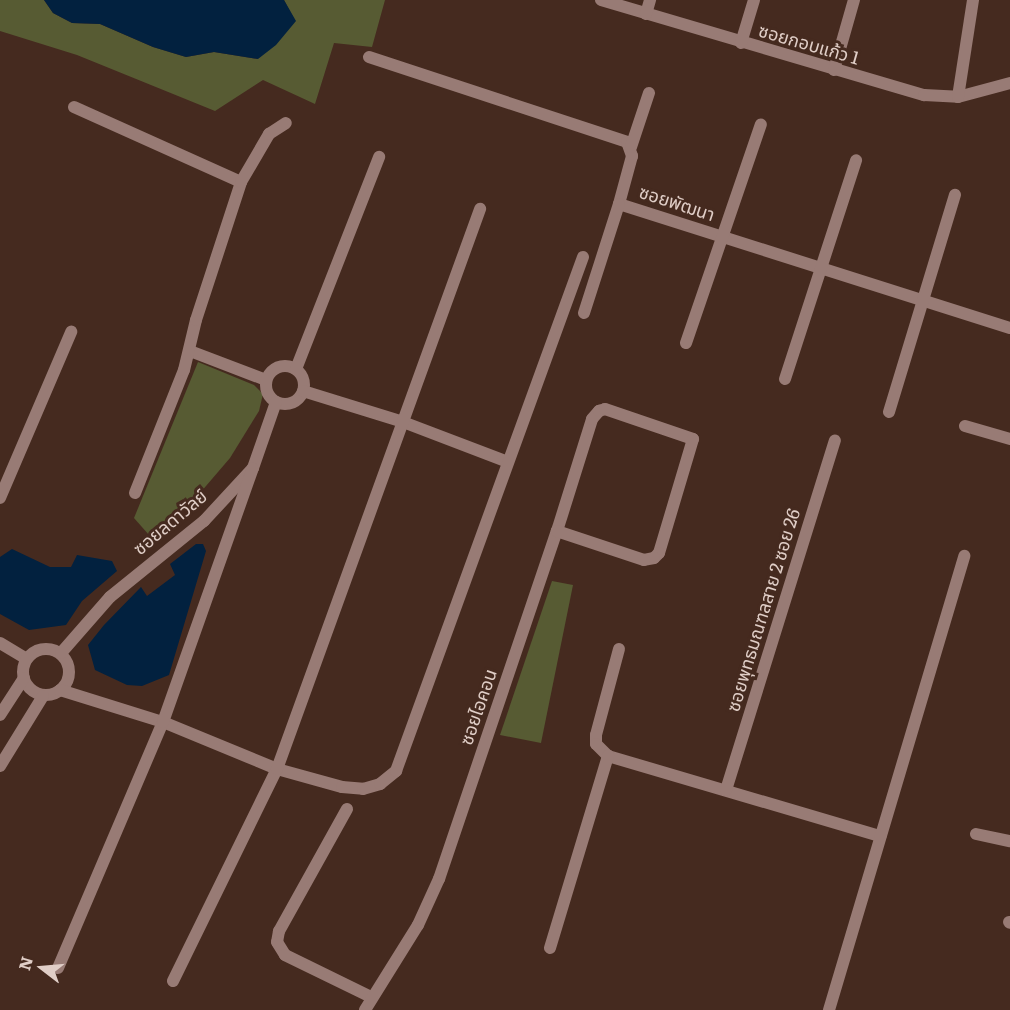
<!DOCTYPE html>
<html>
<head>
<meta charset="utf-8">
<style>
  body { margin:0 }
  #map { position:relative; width:1010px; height:1010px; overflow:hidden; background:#452a1f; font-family:Literata,"Noto Sans Thai",serif }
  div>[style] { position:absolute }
  .green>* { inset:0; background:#575b33 }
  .water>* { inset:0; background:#02213f }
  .street>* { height:12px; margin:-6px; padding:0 6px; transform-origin:6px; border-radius:6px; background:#987b75 }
  .street>.ring { margin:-6px; padding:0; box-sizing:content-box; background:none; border:12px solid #987b75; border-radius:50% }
  span { translate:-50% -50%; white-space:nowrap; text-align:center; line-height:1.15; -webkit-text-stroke:6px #452a1f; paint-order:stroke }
  .street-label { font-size:18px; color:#e0cec7 }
  .north { position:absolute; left:12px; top:938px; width:60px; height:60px; -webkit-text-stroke:4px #452a1f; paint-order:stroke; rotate:286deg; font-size:16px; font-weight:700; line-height:24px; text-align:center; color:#e0cec7 }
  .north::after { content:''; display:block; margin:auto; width:21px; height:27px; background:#e0cec7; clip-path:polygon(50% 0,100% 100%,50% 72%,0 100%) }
</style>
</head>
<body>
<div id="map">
  <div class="green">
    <i style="clip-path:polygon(0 0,44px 0,53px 13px,72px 23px,100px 24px,153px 47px,186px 57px,214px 52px,257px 59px,295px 21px,284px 0,385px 0,372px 47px,334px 43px,315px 104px,263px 80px,215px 111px,77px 55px,0 31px)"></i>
    <i style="clip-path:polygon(198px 362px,254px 385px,263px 394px,259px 411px,230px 458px,200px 493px,149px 535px,134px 518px)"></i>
    <i style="clip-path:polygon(552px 581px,573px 585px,541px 743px,500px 735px)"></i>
  </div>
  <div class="water">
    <i style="clip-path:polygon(44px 0,284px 0,296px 21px,276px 45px,258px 59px,214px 52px,186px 57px,153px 47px,100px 24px,72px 23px,53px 13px)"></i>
    <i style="clip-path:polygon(196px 544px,203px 544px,206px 551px,169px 675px,142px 686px,127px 685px,95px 670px,88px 645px,104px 625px,141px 587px,147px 596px,175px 575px,170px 564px)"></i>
    <i style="clip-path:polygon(12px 549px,50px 567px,71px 567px,77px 555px,112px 561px,117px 571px,82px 601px,66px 625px,29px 630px,0 614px,0 557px)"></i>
  </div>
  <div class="street">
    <i style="left:601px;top:0;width:337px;rotate:16.4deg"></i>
    <i style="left:924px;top:95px;width:34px;rotate:3deg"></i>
    <i style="left:958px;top:97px;width:54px;rotate:-15.1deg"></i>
    <i style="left:646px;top:14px;width:15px;rotate:-74deg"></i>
    <i style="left:741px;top:43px;width:45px;rotate:-73.2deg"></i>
    <i style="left:369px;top:57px;width:272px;rotate:18.2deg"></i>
    <i style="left:627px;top:142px;width:15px;rotate:70deg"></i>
    <i style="left:632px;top:156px;width:50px;rotate:105.2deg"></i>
    <i style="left:619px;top:204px;width:410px;rotate:17.6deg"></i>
    <i style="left:834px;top:70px;width:73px;rotate:-74.1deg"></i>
    <i style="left:958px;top:97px;width:98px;rotate:-81.2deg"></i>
    <i style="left:74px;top:107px;width:183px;rotate:24.2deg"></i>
    <i style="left:631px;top:147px;width:57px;rotate:-71.6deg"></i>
    <i style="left:584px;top:313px;width:114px;rotate:-72.2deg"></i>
    <i style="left:686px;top:343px;width:231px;rotate:-71.1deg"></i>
    <i style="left:190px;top:351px;width:81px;rotate:20.9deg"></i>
    <i class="ring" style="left:266px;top:366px;width:26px;height:26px"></i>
    <i style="left:296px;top:369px;width:228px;rotate:-68.6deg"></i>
    <i style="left:785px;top:379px;width:230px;rotate:-72deg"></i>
    <i style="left:303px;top:391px;width:105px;rotate:17.2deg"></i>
    <i style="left:403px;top:422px;width:112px;rotate:20.9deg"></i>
    <i style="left:889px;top:412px;width:227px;rotate:-73.1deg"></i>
    <i style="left:965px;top:426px;width:47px;rotate:16.1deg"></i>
    <i style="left:135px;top:493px;width:132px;rotate:-68.3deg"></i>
    <i style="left:184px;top:370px;width:51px;rotate:-76.5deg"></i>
    <i style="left:196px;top:320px;width:145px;rotate:-71.9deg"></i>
    <i style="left:241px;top:182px;width:56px;rotate:-59.7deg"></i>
    <i style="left:269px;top:134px;width:20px;rotate:-33deg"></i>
    <i style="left:0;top:498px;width:181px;rotate:-66.8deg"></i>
    <i style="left:0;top:643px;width:31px;rotate:31deg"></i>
    <i class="ring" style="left:23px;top:649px;width:34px;height:34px"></i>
    <i style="left:619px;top:649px;width:89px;rotate:105deg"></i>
    <i style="left:596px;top:735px;width:9px;rotate:90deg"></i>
    <i style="left:596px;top:744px;width:17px;rotate:45deg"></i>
    <i style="left:608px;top:756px;width:284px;rotate:16.4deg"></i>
    <i style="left:61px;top:653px;width:74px;rotate:-48.8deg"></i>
    <i style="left:110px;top:597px;width:121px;rotate:-39deg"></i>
    <i style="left:204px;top:521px;width:72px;rotate:-47.2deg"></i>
    <i style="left:253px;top:468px;width:70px;rotate:-70.8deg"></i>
    <i style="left:60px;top:690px;width:108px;rotate:17.3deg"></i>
    <i style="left:163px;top:722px;width:123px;rotate:22.4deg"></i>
    <i style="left:277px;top:769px;width:67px;rotate:15.5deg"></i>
    <i style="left:342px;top:787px;width:21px;rotate:5deg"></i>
    <i style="left:363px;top:789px;width:18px;rotate:-16deg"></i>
    <i style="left:380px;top:784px;width:21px;rotate:-39deg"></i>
    <i style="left:396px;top:771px;width:547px;rotate:-70.01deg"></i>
    <i style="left:0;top:715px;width:44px;rotate:-57deg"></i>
    <i style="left:0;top:766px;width:82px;rotate:-58.4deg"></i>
    <i style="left:726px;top:790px;width:366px;rotate:-72.7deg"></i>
    <i style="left:347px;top:809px;width:140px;rotate:119.1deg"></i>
    <i style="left:279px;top:931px;width:11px;rotate:100deg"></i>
    <i style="left:277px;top:942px;width:15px;rotate:58deg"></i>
    <i style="left:285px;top:955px;width:96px;rotate:26deg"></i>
    <i style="left:976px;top:834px;width:35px;rotate:12deg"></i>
    <i style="left:1009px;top:922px;width:1px;rotate:45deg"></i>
    <i style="left:550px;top:948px;width:201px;rotate:-73.2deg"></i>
    <i style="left:58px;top:968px;width:267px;rotate:-66.9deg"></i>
    <i style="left:163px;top:722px;width:269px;rotate:-70.5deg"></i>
    <i style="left:173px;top:981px;width:236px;rotate:-63.9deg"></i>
    <i style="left:277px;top:769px;width:596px;rotate:-70.07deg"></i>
    <i style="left:365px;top:1010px;width:100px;rotate:-58.1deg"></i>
    <i style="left:418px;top:925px;width:51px;rotate:-65.5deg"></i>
    <i style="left:439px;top:879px;width:367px;rotate:-71.3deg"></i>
    <i style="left:557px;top:531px;width:117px;rotate:-72.6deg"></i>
    <i style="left:592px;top:419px;width:11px;rotate:-49deg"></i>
    <i style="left:599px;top:411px;width:6px;rotate:-18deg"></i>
    <i style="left:605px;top:409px;width:93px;rotate:18.8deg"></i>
    <i style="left:693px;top:439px;width:119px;rotate:106.6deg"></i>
    <i style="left:659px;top:553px;width:7px;rotate:135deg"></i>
    <i style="left:654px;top:558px;width:10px;rotate:169deg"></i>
    <i style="left:644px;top:560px;width:92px;rotate:-161.6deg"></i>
    <i style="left:829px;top:1010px;width:474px;rotate:-73.4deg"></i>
  </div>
  <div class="street-label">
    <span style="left:809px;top:44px;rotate:16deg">ซอยกอบแก้ว 1</span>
    <span style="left:677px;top:203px;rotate:18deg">ซอยพัฒนา</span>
    <span style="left:170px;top:522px;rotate:-40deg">ซอยลดาวัลย์</span>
    <span style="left:763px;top:610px;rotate:-73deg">ซอยพุทธมณฑลสาย 2 ซอย 26</span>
    <span style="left:478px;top:707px;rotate:-71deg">ซอยไอคอน</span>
  </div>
  <div class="north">N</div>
</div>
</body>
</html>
